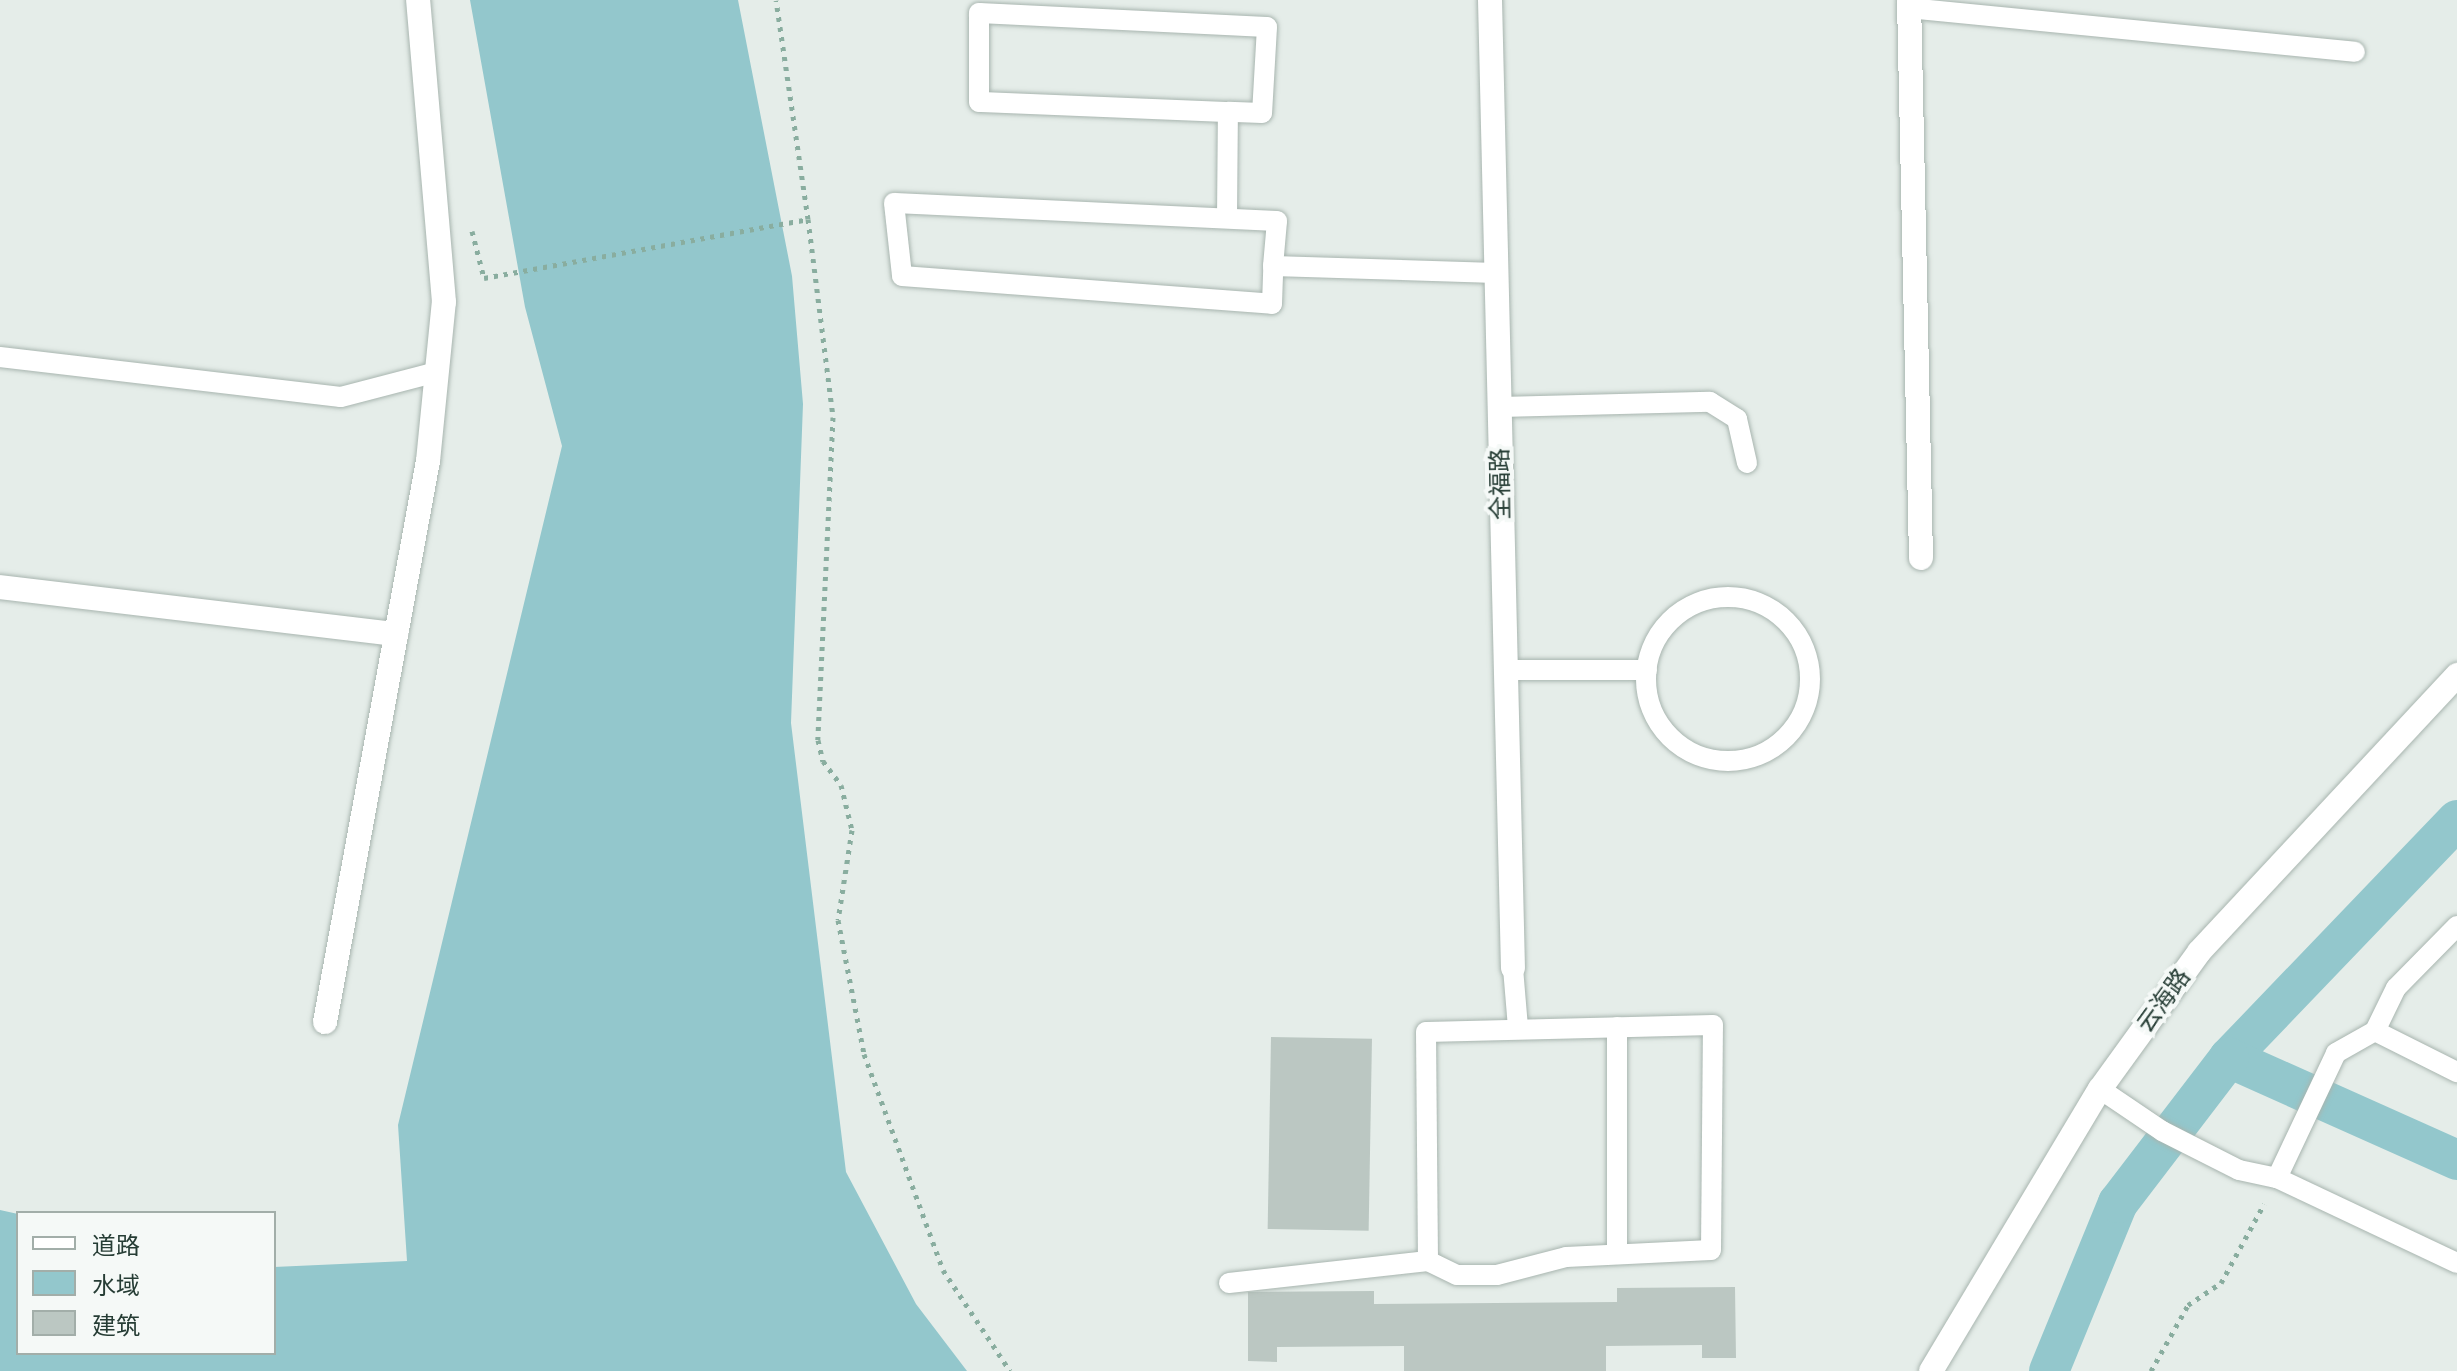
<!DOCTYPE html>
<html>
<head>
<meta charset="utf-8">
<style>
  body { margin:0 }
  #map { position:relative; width:2457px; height:1371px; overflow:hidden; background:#e5ede9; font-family:"Varela Round","Noto Sans SC",sans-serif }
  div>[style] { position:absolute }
  .water>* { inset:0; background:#93c7cc }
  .canal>* { height:40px; margin:-20px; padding:0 20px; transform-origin:20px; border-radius:20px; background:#93c7cc }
  .building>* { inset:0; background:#bbc7c2; transform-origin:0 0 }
  .path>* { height:5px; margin-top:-2.5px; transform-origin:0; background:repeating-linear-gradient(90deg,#89ad9f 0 4px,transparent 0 10px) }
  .roads { filter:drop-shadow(0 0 2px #a8b5af) drop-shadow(0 0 2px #a8b5af) }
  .service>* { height:20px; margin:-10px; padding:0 10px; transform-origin:10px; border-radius:10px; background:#fff }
  .service>.ring { margin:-10px; padding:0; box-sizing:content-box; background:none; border:20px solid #fff; border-radius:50% }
  .minor>* { height:24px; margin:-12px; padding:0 12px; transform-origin:12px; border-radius:12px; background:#fff }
  .tertiary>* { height:24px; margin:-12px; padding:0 12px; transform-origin:12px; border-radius:12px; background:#fff }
  .secondary>* { height:24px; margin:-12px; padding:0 12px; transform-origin:12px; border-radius:12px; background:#fff }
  span { translate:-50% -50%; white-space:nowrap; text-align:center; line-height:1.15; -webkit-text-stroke:8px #f5f9f7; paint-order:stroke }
  .street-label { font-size:24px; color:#263d35 }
  .legend { position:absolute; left:16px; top:1211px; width:260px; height:144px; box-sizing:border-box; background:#f5f9f7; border:2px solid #a2aea9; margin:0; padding:10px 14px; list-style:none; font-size:24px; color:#263d35 }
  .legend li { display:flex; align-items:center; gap:16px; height:40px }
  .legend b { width:40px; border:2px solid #a2aea9 }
</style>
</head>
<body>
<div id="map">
  <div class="water">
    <i style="clip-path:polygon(470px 0,738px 0,792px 276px,803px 404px,791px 723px,846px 1172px,916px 1304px,967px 1371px,0 1371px,0 1210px,18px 1214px,18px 1353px,274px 1353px,274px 1267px,407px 1261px,398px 1125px,562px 446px,525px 307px)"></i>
  </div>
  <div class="canal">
    <i style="left:2457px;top:820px;width:330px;rotate:133.8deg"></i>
    <i style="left:2229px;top:1058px;width:250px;rotate:24.1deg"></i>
    <i style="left:2049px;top:1371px;width:182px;rotate:-67.7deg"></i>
    <i style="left:2118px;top:1203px;width:183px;rotate:-52.6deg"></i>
  </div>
  <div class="building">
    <i style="left:1271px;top:1037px;width:101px;height:192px;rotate:1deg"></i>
    <i style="clip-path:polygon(1735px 1287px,1736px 1358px,1702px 1358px,1702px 1345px,1606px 1346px,1606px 1371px,1404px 1371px,1404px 1346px,1277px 1347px,1277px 1362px,1248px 1361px,1248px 1292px,1374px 1291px,1374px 1304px,1617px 1302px,1617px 1288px)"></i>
  </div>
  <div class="path">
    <i style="left:808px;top:219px;width:200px;rotate:82.8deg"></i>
    <i style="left:833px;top:417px;width:323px;rotate:92.7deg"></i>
    <i style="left:818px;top:740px;width:22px;rotate:77deg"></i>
    <i style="left:823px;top:761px;width:30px;rotate:53deg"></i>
    <i style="left:841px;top:785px;width:46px;rotate:76.3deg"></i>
    <i style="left:852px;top:830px;width:91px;rotate:98.8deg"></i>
    <i style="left:838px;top:920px;width:136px;rotate:79deg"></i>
    <i style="left:864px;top:1054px;width:230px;rotate:69.9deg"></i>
    <i style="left:943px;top:1270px;width:121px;rotate:56.4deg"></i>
    <i style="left:472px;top:231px;width:49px;rotate:75.7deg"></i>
    <i style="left:484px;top:278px;width:329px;rotate:-10.3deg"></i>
    <i style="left:808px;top:219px;width:221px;rotate:-98.3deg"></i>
    <i style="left:2151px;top:1371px;width:76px;rotate:-60.7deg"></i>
    <i style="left:2188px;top:1305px;width:40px;rotate:-34deg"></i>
    <i style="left:2221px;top:1283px;width:90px;rotate:-61.4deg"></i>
  </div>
  <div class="roads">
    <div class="service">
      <i style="left:1908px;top:8px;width:449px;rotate:5.6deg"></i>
      <i style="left:1227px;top:218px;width:106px;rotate:-89.5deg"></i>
      <i style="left:1228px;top:112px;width:249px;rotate:-177.7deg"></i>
      <i style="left:979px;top:102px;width:89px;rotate:-90deg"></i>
      <i style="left:979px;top:13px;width:288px;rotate:2.8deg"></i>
      <i style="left:1267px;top:27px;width:86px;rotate:93.3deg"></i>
      <i style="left:1262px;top:113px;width:34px;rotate:-178deg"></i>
      <i style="left:1273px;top:266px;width:45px;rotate:-84.9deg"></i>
      <i style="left:1277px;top:221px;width:383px;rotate:-177.3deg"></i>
      <i style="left:894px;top:203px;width:73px;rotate:83.7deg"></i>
      <i style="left:902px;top:276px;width:371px;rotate:4.3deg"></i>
      <i style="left:1272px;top:304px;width:38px;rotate:-88deg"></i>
      <i style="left:1273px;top:266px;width:223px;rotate:1.8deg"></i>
      <i style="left:0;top:357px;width:343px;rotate:6.7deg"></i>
      <i style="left:341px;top:397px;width:99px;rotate:-14.6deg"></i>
      <i style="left:1500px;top:407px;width:210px;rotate:-1.4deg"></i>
      <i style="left:1710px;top:402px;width:32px;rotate:32deg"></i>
      <i style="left:1737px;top:419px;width:45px;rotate:77.2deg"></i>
      <i class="ring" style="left:1646px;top:597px;width:144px;height:144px"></i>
      <i style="left:1506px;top:670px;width:141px"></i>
      <i style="left:1513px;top:968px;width:60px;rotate:85.2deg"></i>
      <i style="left:2375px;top:1031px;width:48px;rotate:-64deg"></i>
      <i style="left:2396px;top:988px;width:87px;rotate:-45.5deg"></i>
      <i style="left:2100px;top:1089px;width:75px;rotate:34.1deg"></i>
      <i style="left:2162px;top:1131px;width:86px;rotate:26.9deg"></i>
      <i style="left:2239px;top:1170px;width:39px;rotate:12deg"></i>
      <i style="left:2277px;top:1178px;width:199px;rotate:25.3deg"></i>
      <i style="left:2277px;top:1178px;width:138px;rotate:-64.7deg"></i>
      <i style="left:2336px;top:1053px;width:45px;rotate:-29.4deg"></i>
      <i style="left:2375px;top:1031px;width:92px;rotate:26.6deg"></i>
      <i style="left:1617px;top:1254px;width:227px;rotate:-90deg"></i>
      <i style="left:1229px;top:1283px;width:200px;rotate:-6.3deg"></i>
      <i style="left:1428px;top:1261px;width:32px;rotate:26deg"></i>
      <i style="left:1457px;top:1275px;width:40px"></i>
      <i style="left:1497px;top:1275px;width:71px;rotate:-14.6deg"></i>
      <i style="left:1566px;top:1257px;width:145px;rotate:-2.8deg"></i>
      <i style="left:1711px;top:1250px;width:225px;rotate:-89.5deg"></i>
      <i style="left:1713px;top:1025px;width:287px;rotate:178.6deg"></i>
      <i style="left:1426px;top:1032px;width:229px;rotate:89.5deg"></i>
    </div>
    <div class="minor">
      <i style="left:1909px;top:0;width:558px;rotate:88.77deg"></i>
      <i style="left:0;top:587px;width:399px;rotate:6.8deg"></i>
      <i style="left:325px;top:1022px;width:570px;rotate:-79.6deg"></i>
      <i style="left:428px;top:461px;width:160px;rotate:-84.3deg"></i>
      <i style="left:444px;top:302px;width:303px;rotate:-94.9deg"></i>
    </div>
    <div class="tertiary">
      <i style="left:1490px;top:0;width:968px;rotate:88.64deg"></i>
    </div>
    <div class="secondary">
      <i style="left:1931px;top:1371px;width:329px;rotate:-59.1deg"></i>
      <i style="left:2100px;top:1089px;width:169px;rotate:-54.1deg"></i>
      <i style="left:2199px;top:952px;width:379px;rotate:-47deg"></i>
    </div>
  </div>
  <div class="street-label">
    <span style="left:1501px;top:484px;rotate:-91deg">全福路</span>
    <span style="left:2164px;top:1001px;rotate:-54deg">云海路</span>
  </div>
  <ul class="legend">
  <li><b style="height:10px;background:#fff"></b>道路</li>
  <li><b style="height:22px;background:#93c7cc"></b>水域</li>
  <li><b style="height:22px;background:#bbc7c2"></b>建筑</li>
  </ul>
</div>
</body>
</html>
